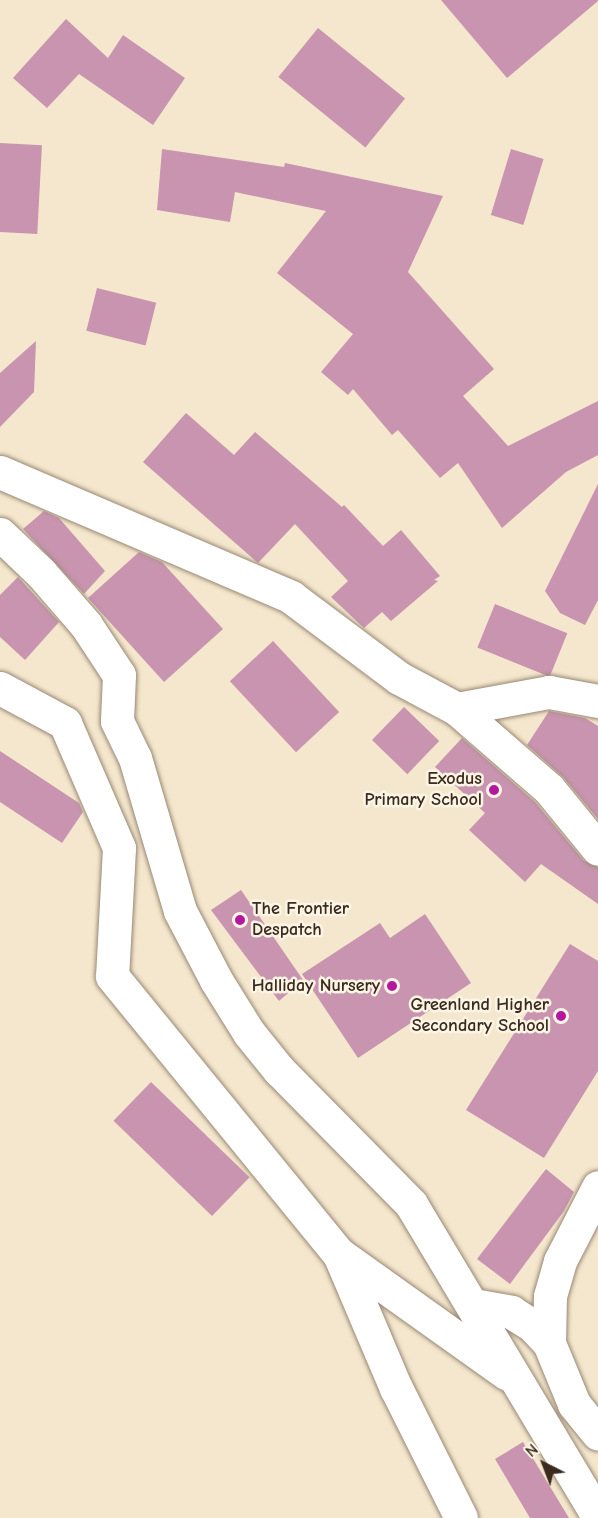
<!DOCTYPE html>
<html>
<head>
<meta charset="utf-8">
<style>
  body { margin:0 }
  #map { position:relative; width:598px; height:1518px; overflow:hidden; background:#f5e7cd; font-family:"Comic Neue",sans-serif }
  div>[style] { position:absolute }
  .building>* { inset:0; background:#c894af; transform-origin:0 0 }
  .roads { filter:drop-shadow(0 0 2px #988876) drop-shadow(0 0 2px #988876) }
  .minor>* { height:33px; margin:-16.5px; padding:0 16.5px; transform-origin:16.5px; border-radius:16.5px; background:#fff }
  .primary>* { height:33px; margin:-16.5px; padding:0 16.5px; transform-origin:16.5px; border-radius:16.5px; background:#fff }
  .dots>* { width:16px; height:16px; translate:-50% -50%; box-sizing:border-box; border:3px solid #fcf5e5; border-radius:50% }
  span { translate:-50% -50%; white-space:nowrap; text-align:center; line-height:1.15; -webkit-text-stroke:5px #fcf5e5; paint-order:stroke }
  .poi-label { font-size:18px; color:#3b2a1e; font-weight:700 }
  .right { translate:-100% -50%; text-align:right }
  .left { translate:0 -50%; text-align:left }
  .north { position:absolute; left:514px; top:1434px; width:60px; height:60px; -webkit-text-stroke:4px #fcf5e5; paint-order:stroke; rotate:318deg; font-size:16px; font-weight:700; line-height:24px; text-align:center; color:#3b2a1e }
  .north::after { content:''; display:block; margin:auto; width:21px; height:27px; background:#3b2a1e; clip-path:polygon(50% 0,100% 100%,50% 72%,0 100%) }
</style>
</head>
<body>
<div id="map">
  <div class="building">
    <i style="clip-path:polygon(441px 0,598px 0,598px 1px,507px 78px)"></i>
    <i style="clip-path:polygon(66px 19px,108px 58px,123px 35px,185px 78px,153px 125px,79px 74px,47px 108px,13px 78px)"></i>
    <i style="left:318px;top:28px;width:112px;height:63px;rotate:39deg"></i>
    <i style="left:0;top:143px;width:42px;height:89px;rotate:3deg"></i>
    <i style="clip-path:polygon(162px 149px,284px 167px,285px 163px,443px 196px,408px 272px,494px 369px,463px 396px,508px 446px,598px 401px,598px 455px,566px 472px,502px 528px,458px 463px,440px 478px,398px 430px,392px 435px,353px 389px,348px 395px,321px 372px,353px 334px,277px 273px,326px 211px,235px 192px,230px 222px,157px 210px)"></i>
    <i style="left:511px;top:149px;width:34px;height:69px;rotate:17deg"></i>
    <i style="left:97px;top:288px;width:61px;height:44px;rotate:14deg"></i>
    <i style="clip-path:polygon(36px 341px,34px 392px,0 427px,0 373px)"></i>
    <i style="clip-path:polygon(186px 413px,234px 455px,255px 432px,342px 507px,344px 505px,383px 546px,401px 530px,440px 576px,434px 580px,438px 581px,391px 621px,382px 612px,364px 628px,331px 597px,348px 581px,295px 524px,258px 563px,143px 462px)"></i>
    <i style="clip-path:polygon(598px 484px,598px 600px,585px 625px,560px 613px,545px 591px)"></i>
    <i style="clip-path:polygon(44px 511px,59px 518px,105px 571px,84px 594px,23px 529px)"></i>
    <i style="clip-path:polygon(139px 552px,162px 562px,223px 629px,164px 682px,88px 598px)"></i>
    <i style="clip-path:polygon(18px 577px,59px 622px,25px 660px,0 637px,0 595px)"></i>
    <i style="left:495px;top:604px;width:78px;height:47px;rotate:22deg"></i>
    <i style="left:273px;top:641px;width:97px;height:59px;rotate:47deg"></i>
    <i style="left:404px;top:707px;width:49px;height:46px;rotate:44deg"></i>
    <i style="clip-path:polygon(549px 711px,585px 718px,598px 726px,598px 819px,563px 777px,527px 745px)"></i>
    <i style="clip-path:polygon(462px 738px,535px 802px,584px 861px,598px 867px,598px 904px,541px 864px,525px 882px,469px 830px,485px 813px,435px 767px)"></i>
    <i style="clip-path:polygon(0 751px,79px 803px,83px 812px,62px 843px,0 802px)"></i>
    <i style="clip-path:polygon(241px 890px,303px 980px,279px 1001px,211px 910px)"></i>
    <i style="clip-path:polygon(425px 914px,471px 983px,358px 1058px,302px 974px,380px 923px,390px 938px)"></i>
    <i style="clip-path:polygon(570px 944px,598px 961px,598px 1071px,544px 1158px,466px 1110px)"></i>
    <i style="left:151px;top:1082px;width:137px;height:54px;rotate:44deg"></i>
    <i style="clip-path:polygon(546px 1169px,574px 1192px,564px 1211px,510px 1284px,477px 1259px)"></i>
    <i style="clip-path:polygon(523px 1442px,569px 1518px,530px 1518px,495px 1459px)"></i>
  </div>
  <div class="roads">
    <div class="minor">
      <i style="left:0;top:472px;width:317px;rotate:23.2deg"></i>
      <i style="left:291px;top:597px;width:135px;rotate:36.9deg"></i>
      <i style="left:399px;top:678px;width:66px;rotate:28.1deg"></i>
      <i style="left:457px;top:709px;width:122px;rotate:41deg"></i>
      <i style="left:549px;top:789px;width:77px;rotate:50.8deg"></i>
      <i style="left:0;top:534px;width:57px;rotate:43.6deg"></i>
      <i style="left:41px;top:573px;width:69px;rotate:49.1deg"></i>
      <i style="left:86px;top:625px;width:60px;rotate:56.6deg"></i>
      <i style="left:119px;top:675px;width:46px;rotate:92.5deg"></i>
      <i style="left:117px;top:721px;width:41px;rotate:64.1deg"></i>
      <i style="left:135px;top:758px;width:159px;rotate:73.6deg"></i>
      <i style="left:180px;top:911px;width:78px;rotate:62.4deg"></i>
      <i style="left:216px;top:980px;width:62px;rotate:58.1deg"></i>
      <i style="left:249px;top:1033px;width:48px;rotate:51deg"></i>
      <i style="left:279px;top:1070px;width:188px;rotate:45.4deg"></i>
      <i style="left:411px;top:1204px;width:364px;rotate:59.1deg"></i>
      <i style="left:457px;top:709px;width:94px;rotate:-10.5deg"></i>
      <i style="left:549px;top:692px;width:50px;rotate:10.4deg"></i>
      <i style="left:339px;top:1254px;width:206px;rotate:35.5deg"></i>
      <i style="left:473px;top:1305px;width:39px;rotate:10deg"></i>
      <i style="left:511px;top:1312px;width:25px;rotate:32deg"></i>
      <i style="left:532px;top:1325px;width:25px;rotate:47deg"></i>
      <i style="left:549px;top:1343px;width:66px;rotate:67.7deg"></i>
      <i style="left:574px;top:1404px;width:38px;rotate:51deg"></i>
      <i style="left:549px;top:1343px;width:47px;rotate:-88.8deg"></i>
      <i style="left:550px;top:1296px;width:36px;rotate:-74deg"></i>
      <i style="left:560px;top:1261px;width:83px;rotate:-62.8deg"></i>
    </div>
    <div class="primary">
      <i style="left:0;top:688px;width:74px;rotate:28.3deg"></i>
      <i style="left:65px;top:723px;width:136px;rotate:66.6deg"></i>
      <i style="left:119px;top:848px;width:128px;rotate:93.1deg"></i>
      <i style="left:112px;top:976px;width:359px;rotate:50.8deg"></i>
      <i style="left:339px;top:1254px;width:146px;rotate:67deg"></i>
      <i style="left:396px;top:1388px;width:145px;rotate:63.4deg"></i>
    </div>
  </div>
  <div class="dots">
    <i style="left:494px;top:790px;background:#b5179e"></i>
    <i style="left:240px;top:920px;background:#b5179e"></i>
    <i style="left:392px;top:986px;background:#b5179e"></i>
    <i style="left:561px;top:1016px;background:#b5179e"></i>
  </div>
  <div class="poi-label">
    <span class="right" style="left:482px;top:790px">Exodus<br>Primary School</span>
    <span class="left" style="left:252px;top:920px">The Frontier<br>Despatch</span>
    <span class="right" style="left:380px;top:986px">Halliday Nursery</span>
    <span class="right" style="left:549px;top:1016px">Greenland Higher<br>Secondary School</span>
  </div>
  <div class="north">N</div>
</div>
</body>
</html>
